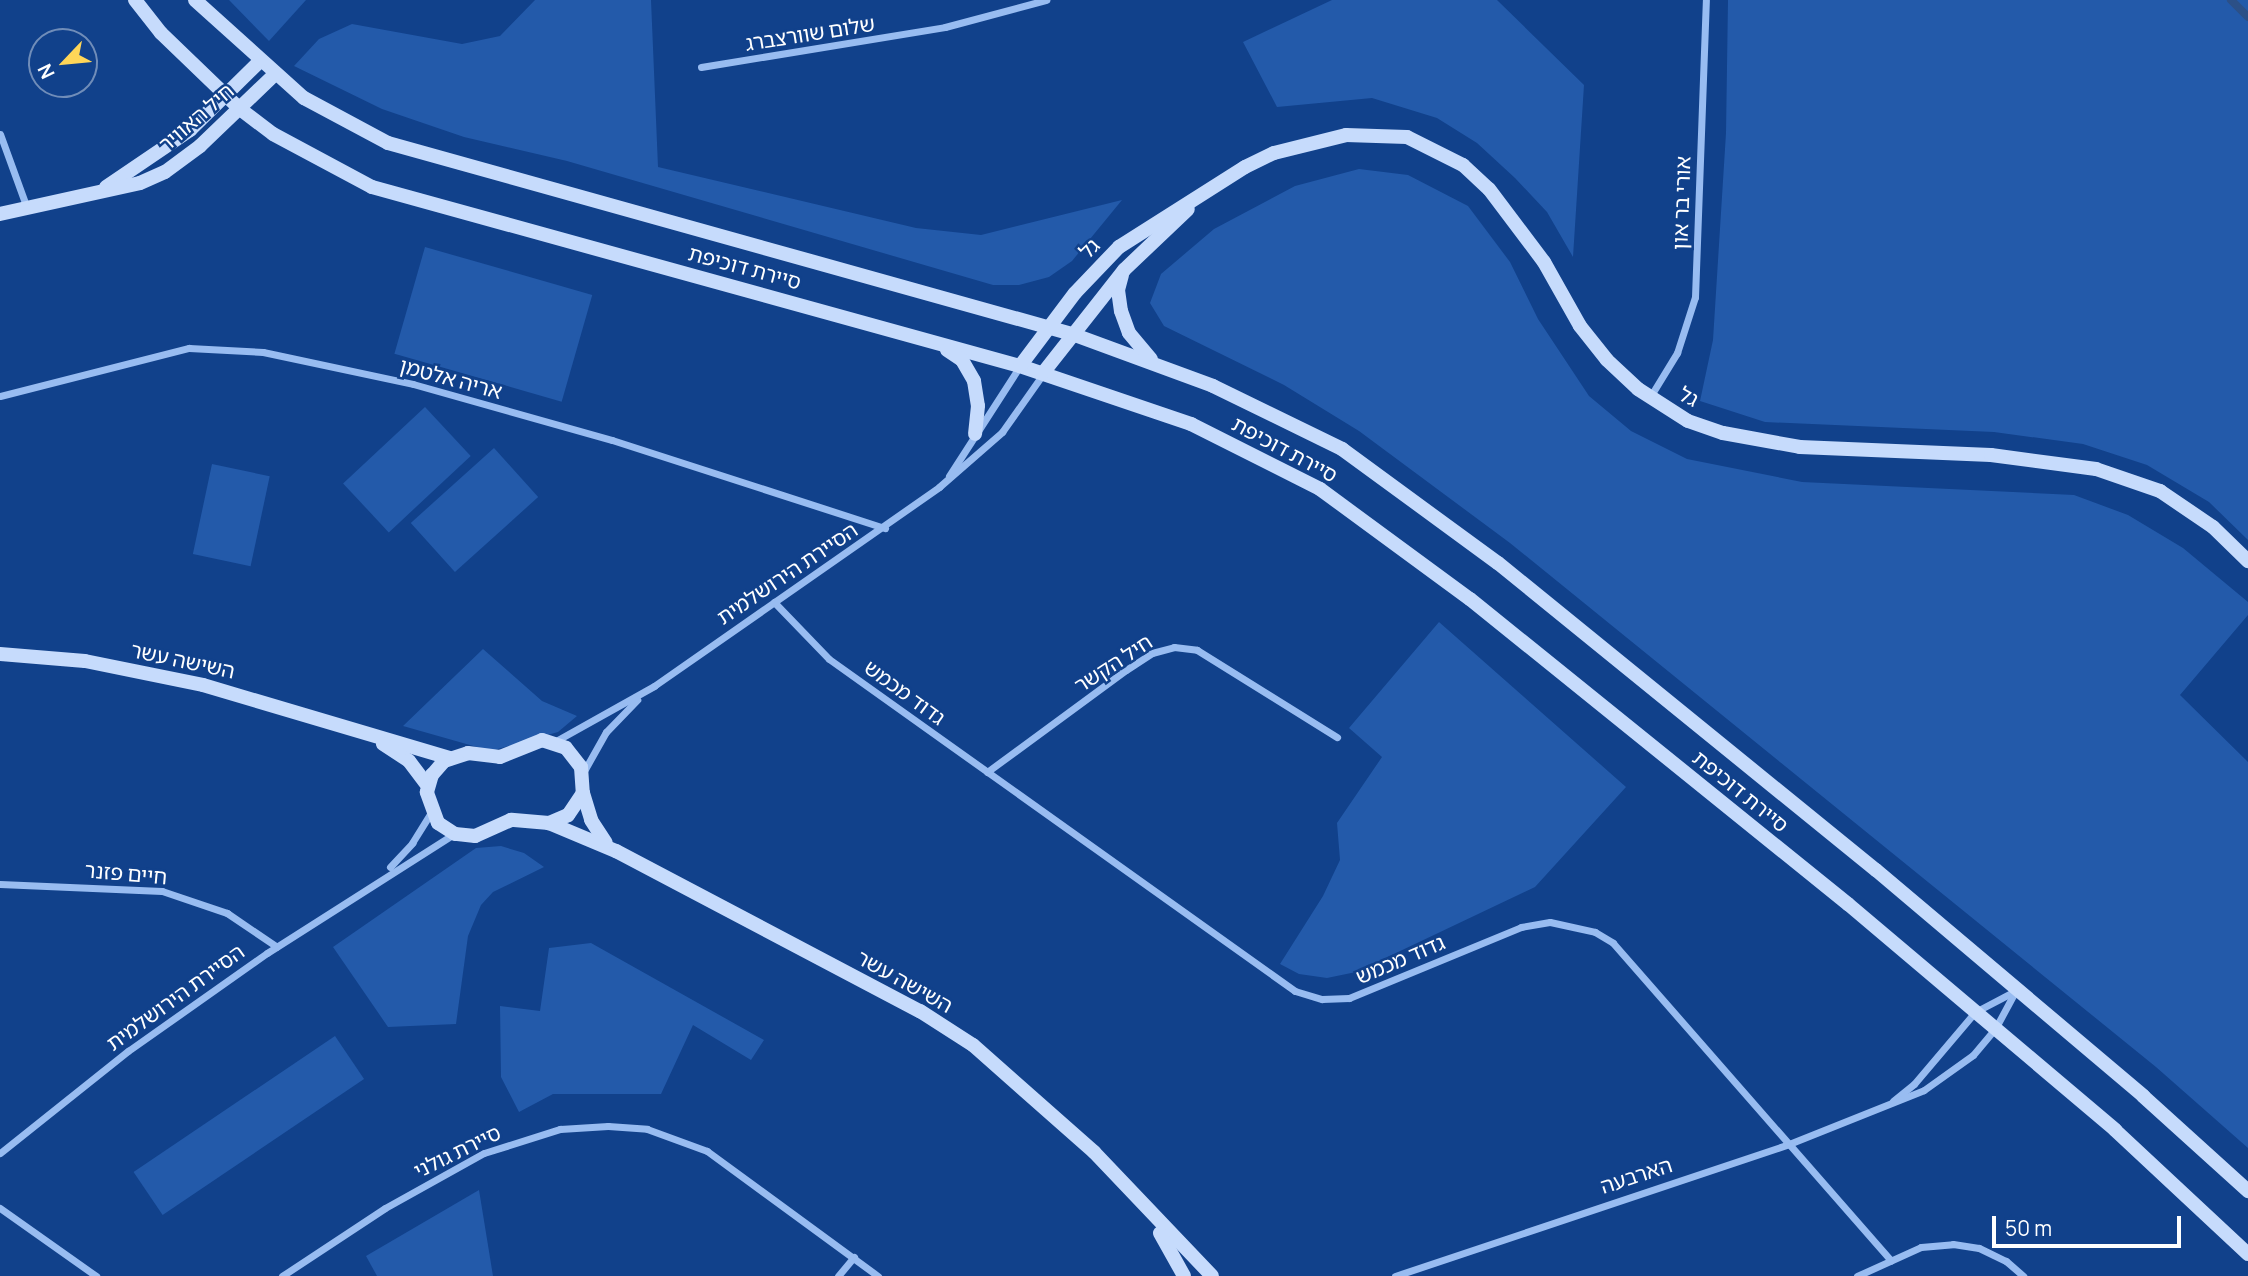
<!DOCTYPE html>
<html>
<head>
<meta charset="utf-8">
<style>
  body { margin:0 }
  #map { position:relative; width:2248px; height:1276px; overflow:hidden; background:#11418b; font-family:Manrope,"Noto Sans Hebrew",sans-serif }
  div>[style] { position:absolute }
  .green>* { inset:0; background:#235aaa; transform-origin:0 0 }
  .stream>* { height:8px; margin:-4px; padding:0 4px; transform-origin:4px; border-radius:4px; background:#2c5087 }
  .street>* { height:7px; margin:-3.5px; padding:0 3.5px; transform-origin:3.5px; border-radius:3.5px; background:#98bcf1 }
  .secondary>* { height:14px; margin:-7px; padding:0 7px; transform-origin:7px; border-radius:7px; background:#c6dbfc }
  span { translate:-50% -50%; white-space:nowrap; text-align:center; line-height:1.15; -webkit-text-stroke:5px #11418b; paint-order:stroke }
  .street-label { font-size:21px; color:#fff }
  .north { position:absolute; left:28px; top:28px; width:70px; height:70px; box-sizing:border-box; background:#11418b; border:2px solid #708db9; border-radius:50%; rotate:244deg; font-size:19px; font-weight:700; line-height:28px; text-align:center; color:#fff }
  .north::after { content:''; display:block; margin:auto; width:24px; height:32px; background:#ffd658; clip-path:polygon(50% 0,100% 100%,50% 72%,0 100%) }
  .scale { position:absolute; left:1992px; top:1216px; width:189px; height:32px; box-sizing:border-box; border:4px solid #fff; border-top:0; padding-left:9px; font-size:21px; line-height:24px; white-space:nowrap; color:#fff; -webkit-text-stroke:5px #11418b; paint-order:stroke }
</style>
</head>
<body>
<div id="map">
  <div class="green">
    <i style="clip-path:polygon(229px 0,306px 0,269px 41px)"></i>
    <i style="clip-path:polygon(535px 0,651px 0,658px 167px,916px 228px,981px 235px,1122px 200px,1072px 261px,1049px 277px,1019px 285px,993px 285px,567px 161px,464px 137px,382px 109px,294px 66px,319px 39px,352px 24px,462px 44px,500px 36px)"></i>
    <i style="clip-path:polygon(1332px 0,1497px 0,1584px 85px,1573px 257px,1547px 212px,1515px 178px,1477px 143px,1437px 118px,1372px 98px,1277px 107px,1243px 42px)"></i>
    <i style="clip-path:polygon(1728px 0,2248px 0,2248px 540px,2209px 502px,2147px 465px,2083px 444px,1994px 432px,1765px 422px,1700px 401px,1713px 340px,1726px 133px)"></i>
    <i style="clip-path:polygon(1359px 169px,1408px 175px,1468px 206px,1510px 262px,1538px 319px,1589px 396px,1631px 431px,1687px 459px,1802px 482px,2074px 495px,2128px 515px,2183px 548px,2248px 602px,2248px 615px,2180px 695px,2248px 762px,2248px 1148px,2156px 1067px,1510px 543px,1359px 431px,1284px 385px,1164px 326px,1150px 303px,1161px 274px,1214px 229px,1295px 186px)"></i>
    <i style="left:425px;top:247px;width:174px;height:111px;rotate:16deg"></i>
    <i style="left:425px;top:407px;width:67px;height:112px;rotate:47deg"></i>
    <i style="left:494px;top:448px;width:66px;height:112px;rotate:48deg"></i>
    <i style="left:212px;top:464px;width:59px;height:92px;rotate:12deg"></i>
    <i style="clip-path:polygon(1439px 622px,1626px 787px,1535px 887px,1356px 972px,1327px 978px,1299px 974px,1280px 964px,1323px 896px,1340px 860px,1337px 823px,1382px 757px,1349px 728px)"></i>
    <i style="clip-path:polygon(483px 649px,542px 701px,577px 716px,558px 732px,491px 751px,403px 726px)"></i>
    <i style="clip-path:polygon(501px 846px,524px 853px,544px 867px,493px 892px,481px 905px,468px 936px,456px 1024px,388px 1027px,333px 947px,476px 848px)"></i>
    <i style="clip-path:polygon(591px 943px,764px 1040px,751px 1060px,693px 1025px,661px 1094px,553px 1094px,519px 1112px,501px 1077px,500px 1006px,540px 1011px,549px 948px)"></i>
    <i style="left:335px;top:1036px;width:52px;height:243px;rotate:56deg"></i>
    <i style="clip-path:polygon(479px 1190px,493px 1276px,377px 1276px,366px 1256px)"></i>
  </div>
  <div class="stream">
    <i style="left:2231px;top:0;width:24px;rotate:45deg"></i>
  </div>
  <div class="street">
    <i style="left:701px;top:67px;width:247px;rotate:-9.3deg"></i>
    <i style="left:945px;top:27px;width:105px;rotate:-15deg"></i>
    <i style="left:0;top:134px;width:79px;rotate:70deg"></i>
    <i style="left:0;top:396px;width:195px;rotate:-14.3deg"></i>
    <i style="left:189px;top:348px;width:74px;rotate:3.1deg"></i>
    <i style="left:263px;top:352px;width:153px;rotate:12deg"></i>
    <i style="left:413px;top:384px;width:207px;rotate:15.7deg"></i>
    <i style="left:612px;top:440px;width:287px;rotate:17.9deg"></i>
    <i style="left:1650px;top:397px;width:52px;rotate:-58.5deg"></i>
    <i style="left:1677px;top:353px;width:59px;rotate:-72.2deg"></i>
    <i style="left:1695px;top:297px;width:297px;rotate:-87.9deg"></i>
    <i style="left:949px;top:476px;width:131px;rotate:-57.2deg"></i>
    <i style="left:774px;top:602px;width:79px;rotate:46deg"></i>
    <i style="left:829px;top:659px;width:572px;rotate:35.47deg"></i>
    <i style="left:1295px;top:991px;width:28px;rotate:17deg"></i>
    <i style="left:1322px;top:999px;width:27px;rotate:-2deg"></i>
    <i style="left:1349px;top:998px;width:186px;rotate:-22.4deg"></i>
    <i style="left:1521px;top:927px;width:29px;rotate:-10deg"></i>
    <i style="left:1550px;top:922px;width:46px;rotate:12.5deg"></i>
    <i style="left:1595px;top:932px;width:21px;rotate:31deg"></i>
    <i style="left:1613px;top:943px;width:422px;rotate:48.8deg"></i>
    <i style="left:554px;top:742px;width:115px;rotate:-29.2deg"></i>
    <i style="left:654px;top:686px;width:348px;rotate:-34.9deg"></i>
    <i style="left:939px;top:487px;width:84px;rotate:-41.1deg"></i>
    <i style="left:1002px;top:432px;width:71px;rotate:-54.7deg"></i>
    <i style="left:584px;top:771px;width:45px;rotate:-60.6deg"></i>
    <i style="left:606px;top:732px;width:45px;rotate:-45.9deg"></i>
    <i style="left:987px;top:772px;width:172px;rotate:-36.3deg"></i>
    <i style="left:1126px;top:670px;width:31px;rotate:-33deg"></i>
    <i style="left:1152px;top:653px;width:23px;rotate:-15deg"></i>
    <i style="left:1174px;top:647px;width:23px;rotate:7deg"></i>
    <i style="left:1197px;top:650px;width:165px;rotate:31.9deg"></i>
    <i style="left:390px;top:867px;width:33px;rotate:-47deg"></i>
    <i style="left:412px;top:843px;width:36px;rotate:-58deg"></i>
    <i style="left:0;top:884px;width:162px;rotate:2.5deg"></i>
    <i style="left:162px;top:891px;width:69px;rotate:18.7deg"></i>
    <i style="left:227px;top:913px;width:60px;rotate:34.2deg"></i>
    <i style="left:1893px;top:1101px;width:27px;rotate:-39deg"></i>
    <i style="left:1914px;top:1084px;width:94px;rotate:-49.7deg"></i>
    <i style="left:1975px;top:1012px;width:45px;rotate:-27.7deg"></i>
    <i style="left:0;top:1153px;width:164px;rotate:-38.6deg"></i>
    <i style="left:128px;top:1051px;width:170px;rotate:-35.2deg"></i>
    <i style="left:267px;top:953px;width:222px;rotate:-32.5deg"></i>
    <i style="left:0;top:1208px;width:118px;rotate:35.3deg"></i>
    <i style="left:282px;top:1276px;width:123px;rotate:-33.4deg"></i>
    <i style="left:385px;top:1208px;width:113px;rotate:-29.1deg"></i>
    <i style="left:484px;top:1153px;width:80px;rotate:-17.5deg"></i>
    <i style="left:560px;top:1129px;width:48px;rotate:-3.6deg"></i>
    <i style="left:608px;top:1126px;width:39px;rotate:4deg"></i>
    <i style="left:647px;top:1129px;width:64px;rotate:20.1deg"></i>
    <i style="left:707px;top:1151px;width:212px;rotate:36.2deg"></i>
    <i style="left:838px;top:1276px;width:25px;rotate:-50deg"></i>
    <i style="left:1395px;top:1276px;width:416px;rotate:-18.5deg"></i>
    <i style="left:1789px;top:1144px;width:145px;rotate:-21.8deg"></i>
    <i style="left:1924px;top:1090px;width:60px;rotate:-35.5deg"></i>
    <i style="left:1973px;top:1055px;width:34px;rotate:-50deg"></i>
    <i style="left:1995px;top:1029px;width:44px;rotate:-61.7deg"></i>
    <i style="left:1857px;top:1276px;width:70px;rotate:-24.4deg"></i>
    <i style="left:1921px;top:1247px;width:32px;rotate:-5deg"></i>
    <i style="left:1953px;top:1244px;width:26px;rotate:9deg"></i>
    <i style="left:1979px;top:1248px;width:30px;rotate:26deg"></i>
    <i style="left:2006px;top:1261px;width:23px;rotate:41deg"></i>
  </div>
  <div class="secondary">
    <i style="left:135px;top:0;width:42px;rotate:51.8deg"></i>
    <i style="left:161px;top:33px;width:110px;rotate:43.9deg"></i>
    <i style="left:240px;top:109px;width:41px;rotate:37.1deg"></i>
    <i style="left:273px;top:134px;width:112px;rotate:28.2deg"></i>
    <i style="left:372px;top:187px;width:672px;rotate:15.44deg"></i>
    <i style="left:1020px;top:366px;width:181px;rotate:18.7deg"></i>
    <i style="left:1191px;top:424px;width:144px;rotate:26.7deg"></i>
    <i style="left:1320px;top:489px;width:186px;rotate:36.3deg"></i>
    <i style="left:1470px;top:599px;width:486px;rotate:38.9deg"></i>
    <i style="left:1848px;top:904px;width:350px;rotate:40.2deg"></i>
    <i style="left:2115px;top:1130px;width:182px;rotate:43deg"></i>
    <i style="left:195px;top:0;width:147px;rotate:42deg"></i>
    <i style="left:304px;top:98px;width:95px;rotate:28.2deg"></i>
    <i style="left:388px;top:143px;width:710px;rotate:15.6deg"></i>
    <i style="left:1072px;top:334px;width:150px;rotate:20.2deg"></i>
    <i style="left:1213px;top:386px;width:144px;rotate:26deg"></i>
    <i style="left:1342px;top:449px;width:193px;rotate:36.2deg"></i>
    <i style="left:1498px;top:563px;width:487px;rotate:39.1deg"></i>
    <i style="left:1876px;top:870px;width:350px;rotate:40.2deg"></i>
    <i style="left:2143px;top:1096px;width:142px;rotate:42.1deg"></i>
    <i style="left:106px;top:187px;width:102px;rotate:-34.2deg"></i>
    <i style="left:190px;top:130px;width:97px;rotate:-44.6deg"></i>
    <i style="left:0;top:214px;width:143px;rotate:-12.5deg"></i>
    <i style="left:140px;top:183px;width:27px;rotate:-24deg"></i>
    <i style="left:165px;top:172px;width:44px;rotate:-36.6deg"></i>
    <i style="left:200px;top:146px;width:103px;rotate:-43.8deg"></i>
    <i style="left:1122px;top:275px;width:16px;rotate:105deg"></i>
    <i style="left:1118px;top:290px;width:21px;rotate:82deg"></i>
    <i style="left:1121px;top:311px;width:23px;rotate:70deg"></i>
    <i style="left:1129px;top:333px;width:34px;rotate:50deg"></i>
    <i style="left:947px;top:350px;width:18px;rotate:34deg"></i>
    <i style="left:962px;top:360px;width:24px;rotate:60deg"></i>
    <i style="left:974px;top:381px;width:25px;rotate:81deg"></i>
    <i style="left:978px;top:406px;width:28px;rotate:96deg"></i>
    <i style="left:1020px;top:366px;width:91px;rotate:-53deg"></i>
    <i style="left:1075px;top:293px;width:64px;rotate:-46.3deg"></i>
    <i style="left:1119px;top:247px;width:149px;rotate:-32.4deg"></i>
    <i style="left:1245px;top:167px;width:32px;rotate:-26deg"></i>
    <i style="left:1274px;top:153px;width:74px;rotate:-14deg"></i>
    <i style="left:1346px;top:135px;width:61px;rotate:1.9deg"></i>
    <i style="left:1407px;top:137px;width:63px;rotate:26.6deg"></i>
    <i style="left:1463px;top:165px;width:35px;rotate:43deg"></i>
    <i style="left:1489px;top:189px;width:91px;rotate:53deg"></i>
    <i style="left:1544px;top:262px;width:73px;rotate:60.6deg"></i>
    <i style="left:1580px;top:326px;width:43px;rotate:51.5deg"></i>
    <i style="left:1607px;top:360px;width:42px;rotate:43.1deg"></i>
    <i style="left:1638px;top:389px;width:59px;rotate:32.6deg"></i>
    <i style="left:1688px;top:421px;width:37px;rotate:19deg"></i>
    <i style="left:1723px;top:433px;width:78px;rotate:10.3deg"></i>
    <i style="left:1800px;top:447px;width:191px;rotate:2.4deg"></i>
    <i style="left:1991px;top:455px;width:106px;rotate:7.6deg"></i>
    <i style="left:2096px;top:469px;width:68px;rotate:19deg"></i>
    <i style="left:2160px;top:491px;width:64px;rotate:34.2deg"></i>
    <i style="left:2213px;top:527px;width:49px;rotate:44.2deg"></i>
    <i style="left:1043px;top:373px;width:131px;rotate:-51.8deg"></i>
    <i style="left:1124px;top:270px;width:88px;rotate:-43.6deg"></i>
    <i style="left:0;top:654px;width:85px;rotate:4.7deg"></i>
    <i style="left:85px;top:661px;width:120px;rotate:11.5deg"></i>
    <i style="left:203px;top:685px;width:258px;rotate:16.5deg"></i>
    <i style="left:542px;top:740px;width:25px;rotate:18deg"></i>
    <i style="left:566px;top:748px;width:24px;rotate:52deg"></i>
    <i style="left:581px;top:767px;width:26px;rotate:86deg"></i>
    <i style="left:583px;top:793px;width:27px;rotate:124deg"></i>
    <i style="left:568px;top:815px;width:21px;rotate:157deg"></i>
    <i style="left:549px;top:823px;width:38px;rotate:-175deg"></i>
    <i style="left:511px;top:820px;width:39px;rotate:156deg"></i>
    <i style="left:475px;top:836px;width:20px;rotate:-174deg"></i>
    <i style="left:455px;top:834px;width:20px;rotate:-147deg"></i>
    <i style="left:438px;top:823px;width:33px;rotate:-110deg"></i>
    <i style="left:427px;top:792px;width:18px;rotate:-74deg"></i>
    <i style="left:432px;top:775px;width:18px;rotate:-49deg"></i>
    <i style="left:444px;top:761px;width:25px;rotate:-18deg"></i>
    <i style="left:468px;top:753px;width:32px;rotate:7deg"></i>
    <i style="left:500px;top:757px;width:45px;rotate:-22deg"></i>
    <i style="left:383px;top:744px;width:31px;rotate:33deg"></i>
    <i style="left:409px;top:761px;width:31px;rotate:53deg"></i>
    <i style="left:583px;top:793px;width:28px;rotate:73deg"></i>
    <i style="left:591px;top:820px;width:27px;rotate:57deg"></i>
    <i style="left:549px;top:823px;width:73px;rotate:22.7deg"></i>
    <i style="left:616px;top:851px;width:344px;rotate:27.8deg"></i>
    <i style="left:920px;top:1011px;width:63px;rotate:32.7deg"></i>
    <i style="left:973px;top:1045px;width:162px;rotate:41.5deg"></i>
    <i style="left:1094px;top:1152px;width:171px;rotate:46.4deg"></i>
    <i style="left:1160px;top:1233px;width:49px;rotate:60.8deg"></i>
  </div>
  <div class="street-label">
    <span style="left:810px;top:33px;rotate:-9deg">שלום שוורצברג</span>
    <span style="left:196px;top:117px;rotate:-41deg">חיל האוויר</span>
    <span style="left:1681px;top:203px;rotate:-88deg">אורי בר און</span>
    <span style="left:1089px;top:248px;rotate:-45deg">גל</span>
    <span style="left:745px;top:267px;rotate:15deg">סיירת דוכיפת</span>
    <span style="left:451px;top:378px;rotate:15deg">אריה אלטמן</span>
    <span style="left:1689px;top:396px;rotate:28deg">גל</span>
    <span style="left:1285px;top:449px;rotate:28deg">סיירת דוכיפת</span>
    <span style="left:787px;top:573px;rotate:-34deg">הסיירת הירושלמית</span>
    <span style="left:183px;top:660px;rotate:12deg">השישה עשר</span>
    <span style="left:1113px;top:663px;rotate:-33deg">חיל הקשר</span>
    <span style="left:905px;top:692px;rotate:36deg">גדוד מכמש</span>
    <span style="left:1741px;top:791px;rotate:39deg">סיירת דוכיפת</span>
    <span style="left:126px;top:873px;rotate:5deg">חיים פזנר</span>
    <span style="left:1400px;top:959px;rotate:-23deg">גדוד מכמש</span>
    <span style="left:905px;top:981px;rotate:29deg">השישה עשר</span>
    <span style="left:175px;top:997px;rotate:-36deg">הסיירת הירושלמית</span>
    <span style="left:457px;top:1151px;rotate:-26deg">סיירת גולני</span>
    <span style="left:1636px;top:1175px;rotate:-18deg">הארבעה</span>
  </div>
  <div class="north">N</div>
  <div class="scale">50 m</div>
</div>
</body>
</html>
